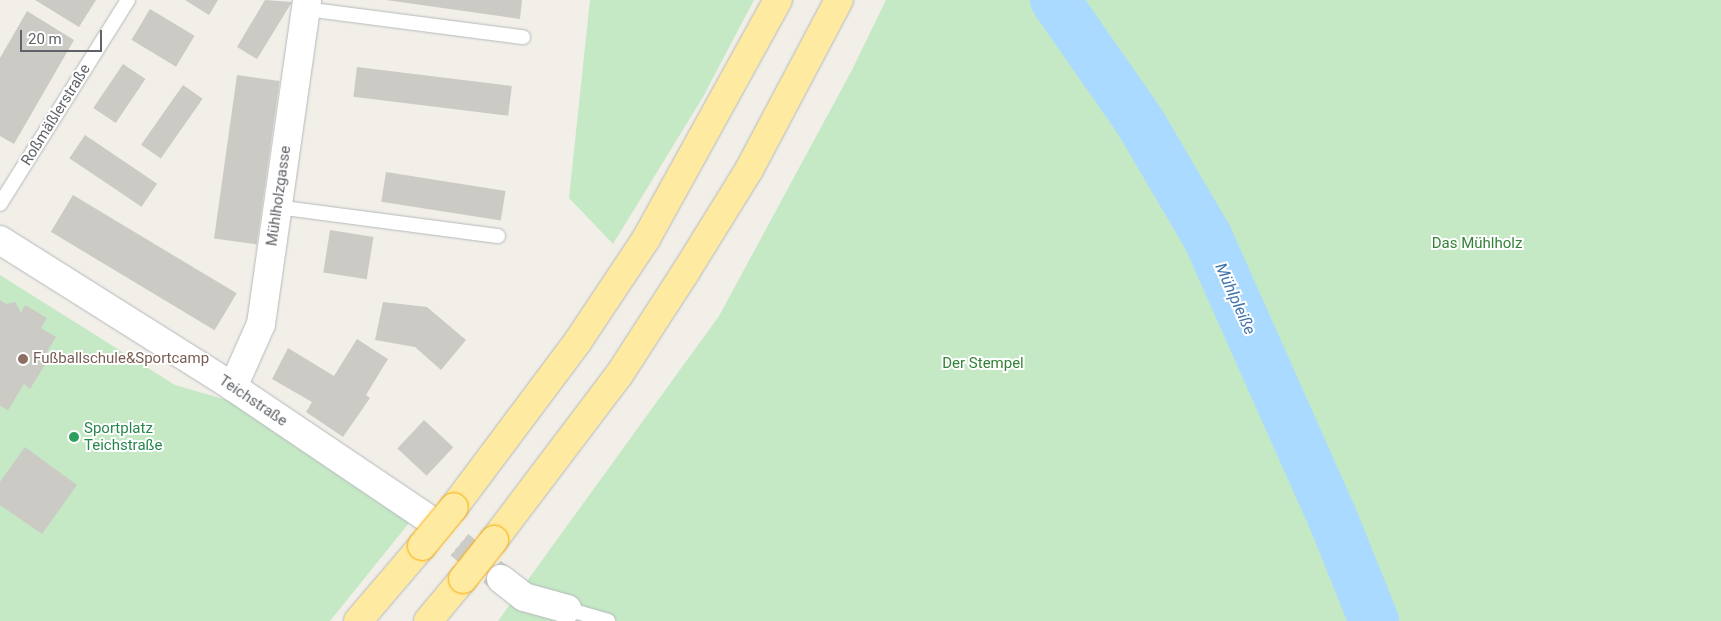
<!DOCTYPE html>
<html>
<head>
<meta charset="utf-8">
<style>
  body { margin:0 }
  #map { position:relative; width:1721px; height:621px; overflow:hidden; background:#f1efe8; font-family:Roboto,sans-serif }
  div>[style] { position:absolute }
  .green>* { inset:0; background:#c5e8c5 }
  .river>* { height:50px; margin:-25px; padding:0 25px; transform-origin:25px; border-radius:25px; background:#aadaff }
  .building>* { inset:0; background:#cccac5; transform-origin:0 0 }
  .minor-tunnel>* { height:28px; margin-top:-14px; transform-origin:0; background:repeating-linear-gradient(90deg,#ccccc8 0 28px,transparent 0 42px) }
  .roads { filter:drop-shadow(0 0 1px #b5b8bc) drop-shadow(0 0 1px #b5b8bc) }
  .service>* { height:14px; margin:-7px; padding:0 7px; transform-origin:7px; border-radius:7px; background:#fff }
  .minor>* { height:28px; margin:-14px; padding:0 14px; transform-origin:14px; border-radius:14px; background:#fff }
  .trunk>* { height:28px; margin:-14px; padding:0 14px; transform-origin:14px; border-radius:14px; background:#feeaa1 }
  .bridges { filter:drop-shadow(0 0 1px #f9ab00) drop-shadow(0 0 1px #f9ab00) }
  .trunk-bridge>* { height:28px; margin:-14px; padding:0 14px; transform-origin:14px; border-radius:14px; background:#feeaa1 }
  .dots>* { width:14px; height:14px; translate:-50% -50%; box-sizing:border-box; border:2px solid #fff; border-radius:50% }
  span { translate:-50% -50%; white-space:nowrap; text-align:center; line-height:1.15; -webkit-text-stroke:4px #fff; paint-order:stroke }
  .street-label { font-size:15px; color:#5f6368 }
  .park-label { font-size:15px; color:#348238 }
  .education-label { font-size:15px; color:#785e54 }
  .left { translate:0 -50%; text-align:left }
  .leisure-label { font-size:15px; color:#27864d }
  .water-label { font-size:16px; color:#4174aa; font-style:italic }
  .scale { position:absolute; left:20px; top:30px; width:82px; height:22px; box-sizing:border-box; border:2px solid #5f6368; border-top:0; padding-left:6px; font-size:15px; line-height:18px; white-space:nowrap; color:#5f6368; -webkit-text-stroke:4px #fff; paint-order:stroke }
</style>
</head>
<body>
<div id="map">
  <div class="green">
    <i style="clip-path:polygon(590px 0,754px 0,703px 97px,613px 244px,569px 198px)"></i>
    <i style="clip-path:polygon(886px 0,1721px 0,1721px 621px,498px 621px,719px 316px,852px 70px)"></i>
    <i style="clip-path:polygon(0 275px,175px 385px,227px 400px,409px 523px,330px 621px,0 621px)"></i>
  </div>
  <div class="river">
    <i style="left:1055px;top:0;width:149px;rotate:55.1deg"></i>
    <i style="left:1140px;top:122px;width:132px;rotate:59.6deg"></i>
    <i style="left:1207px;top:236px;width:310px;rotate:66deg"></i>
    <i style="left:1333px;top:519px;width:110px;rotate:68.1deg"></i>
  </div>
  <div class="building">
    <i style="clip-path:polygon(35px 0,96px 0,79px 27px)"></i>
    <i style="clip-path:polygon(185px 0,218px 0,209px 15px)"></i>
    <i style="clip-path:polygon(265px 0,292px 2px,257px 59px,237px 47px)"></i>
    <i style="clip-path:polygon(386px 0,522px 0,520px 19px)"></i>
    <i style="left:150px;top:9px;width:52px;height:36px;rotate:31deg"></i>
    <i style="clip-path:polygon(27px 11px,74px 40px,14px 144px,0 136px,0 58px)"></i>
    <i style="left:123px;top:64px;width:27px;height:53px;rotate:34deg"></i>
    <i style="left:357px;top:67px;width:156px;height:30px;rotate:7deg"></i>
    <i style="left:237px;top:75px;width:43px;height:165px;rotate:8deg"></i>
    <i style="left:183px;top:85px;width:24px;height:73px;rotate:35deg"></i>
    <i style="left:85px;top:135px;width:87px;height:28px;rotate:34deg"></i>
    <i style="left:386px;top:172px;width:121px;height:30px;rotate:9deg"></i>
    <i style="left:73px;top:195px;width:191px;height:43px;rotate:31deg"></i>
    <i style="left:330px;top:230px;width:44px;height:43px;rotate:9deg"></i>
    <i style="clip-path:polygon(0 300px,6px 304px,15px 302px,21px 313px,25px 305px,47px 318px,41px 328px,56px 337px,44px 357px,48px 360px,30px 389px,24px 384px,8px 410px,0 406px)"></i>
    <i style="clip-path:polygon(383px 302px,427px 307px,466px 340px,441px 370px,415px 347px,375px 340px)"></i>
    <i style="clip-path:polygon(357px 339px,388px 359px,366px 395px,370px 398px,343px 437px,306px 412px,312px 402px,272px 379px,288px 348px,334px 376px)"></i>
    <i style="left:424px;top:420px;width:40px;height:39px;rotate:43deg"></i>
    <i style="clip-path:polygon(25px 447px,77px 485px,42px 534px,0 505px,0 482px)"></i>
  </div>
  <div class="minor-tunnel">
    <i style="left:427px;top:518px;width:96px;rotate:39.5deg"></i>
  </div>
  <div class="roads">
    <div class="service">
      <i style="left:306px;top:9px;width:219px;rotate:7.4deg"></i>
      <i style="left:0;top:204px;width:241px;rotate:-57.9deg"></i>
      <i style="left:277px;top:207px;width:223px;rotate:7.5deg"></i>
      <i style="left:567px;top:609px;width:43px;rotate:16.3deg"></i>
    </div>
    <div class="minor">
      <i style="left:0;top:240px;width:275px;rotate:32.2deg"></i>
      <i style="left:233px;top:387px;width:234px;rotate:34deg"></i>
      <i style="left:233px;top:387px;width:69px;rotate:-66deg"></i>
      <i style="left:261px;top:324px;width:327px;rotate:-81.9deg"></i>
      <i style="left:501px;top:579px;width:29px;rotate:38deg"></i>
      <i style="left:524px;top:597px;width:45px;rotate:15.6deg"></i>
    </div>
    <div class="trunk">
      <i style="left:454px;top:507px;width:207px;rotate:-53.2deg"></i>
      <i style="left:578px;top:341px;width:123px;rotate:-56.3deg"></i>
      <i style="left:646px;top:239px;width:273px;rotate:-61.1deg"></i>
      <i style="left:494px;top:540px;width:207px;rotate:-52.9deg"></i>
      <i style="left:619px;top:375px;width:121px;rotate:-57.1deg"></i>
      <i style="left:685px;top:273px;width:123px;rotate:-58.2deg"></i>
      <i style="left:750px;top:168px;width:190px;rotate:-62.1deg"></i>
      <i style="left:358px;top:621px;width:99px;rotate:-49.5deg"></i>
      <i style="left:428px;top:621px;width:55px;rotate:-50.2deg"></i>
    </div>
  </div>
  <div class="bridges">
    <div class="trunk-bridge">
      <i style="left:422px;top:546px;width:50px;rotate:-50.6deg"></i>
      <i style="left:463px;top:579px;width:50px;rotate:-51.5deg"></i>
    </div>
  </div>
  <div class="dots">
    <i style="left:23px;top:359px;background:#8d6e63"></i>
    <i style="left:74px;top:437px;background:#2e9e5b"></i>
  </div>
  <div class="street-label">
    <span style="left:56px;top:115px;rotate:-58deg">Roßmäßlerstraße</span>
    <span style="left:279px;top:196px;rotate:-82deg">Mühlholzgasse</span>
    <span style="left:253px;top:401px;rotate:34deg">Teichstraße</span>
  </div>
  <div class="park-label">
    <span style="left:1477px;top:244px">Das Mühlholz</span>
    <span style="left:983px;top:364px">Der Stempel</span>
  </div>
  <div class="education-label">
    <span class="left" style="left:33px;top:359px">Fußballschule&amp;Sportcamp</span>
  </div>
  <div class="leisure-label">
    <span class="left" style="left:84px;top:437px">Sportplatz<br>Teichstraße</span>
  </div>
  <div class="water-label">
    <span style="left:1235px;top:299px;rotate:66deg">Mühlpleiße</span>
  </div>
  <div class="scale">20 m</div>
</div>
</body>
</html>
